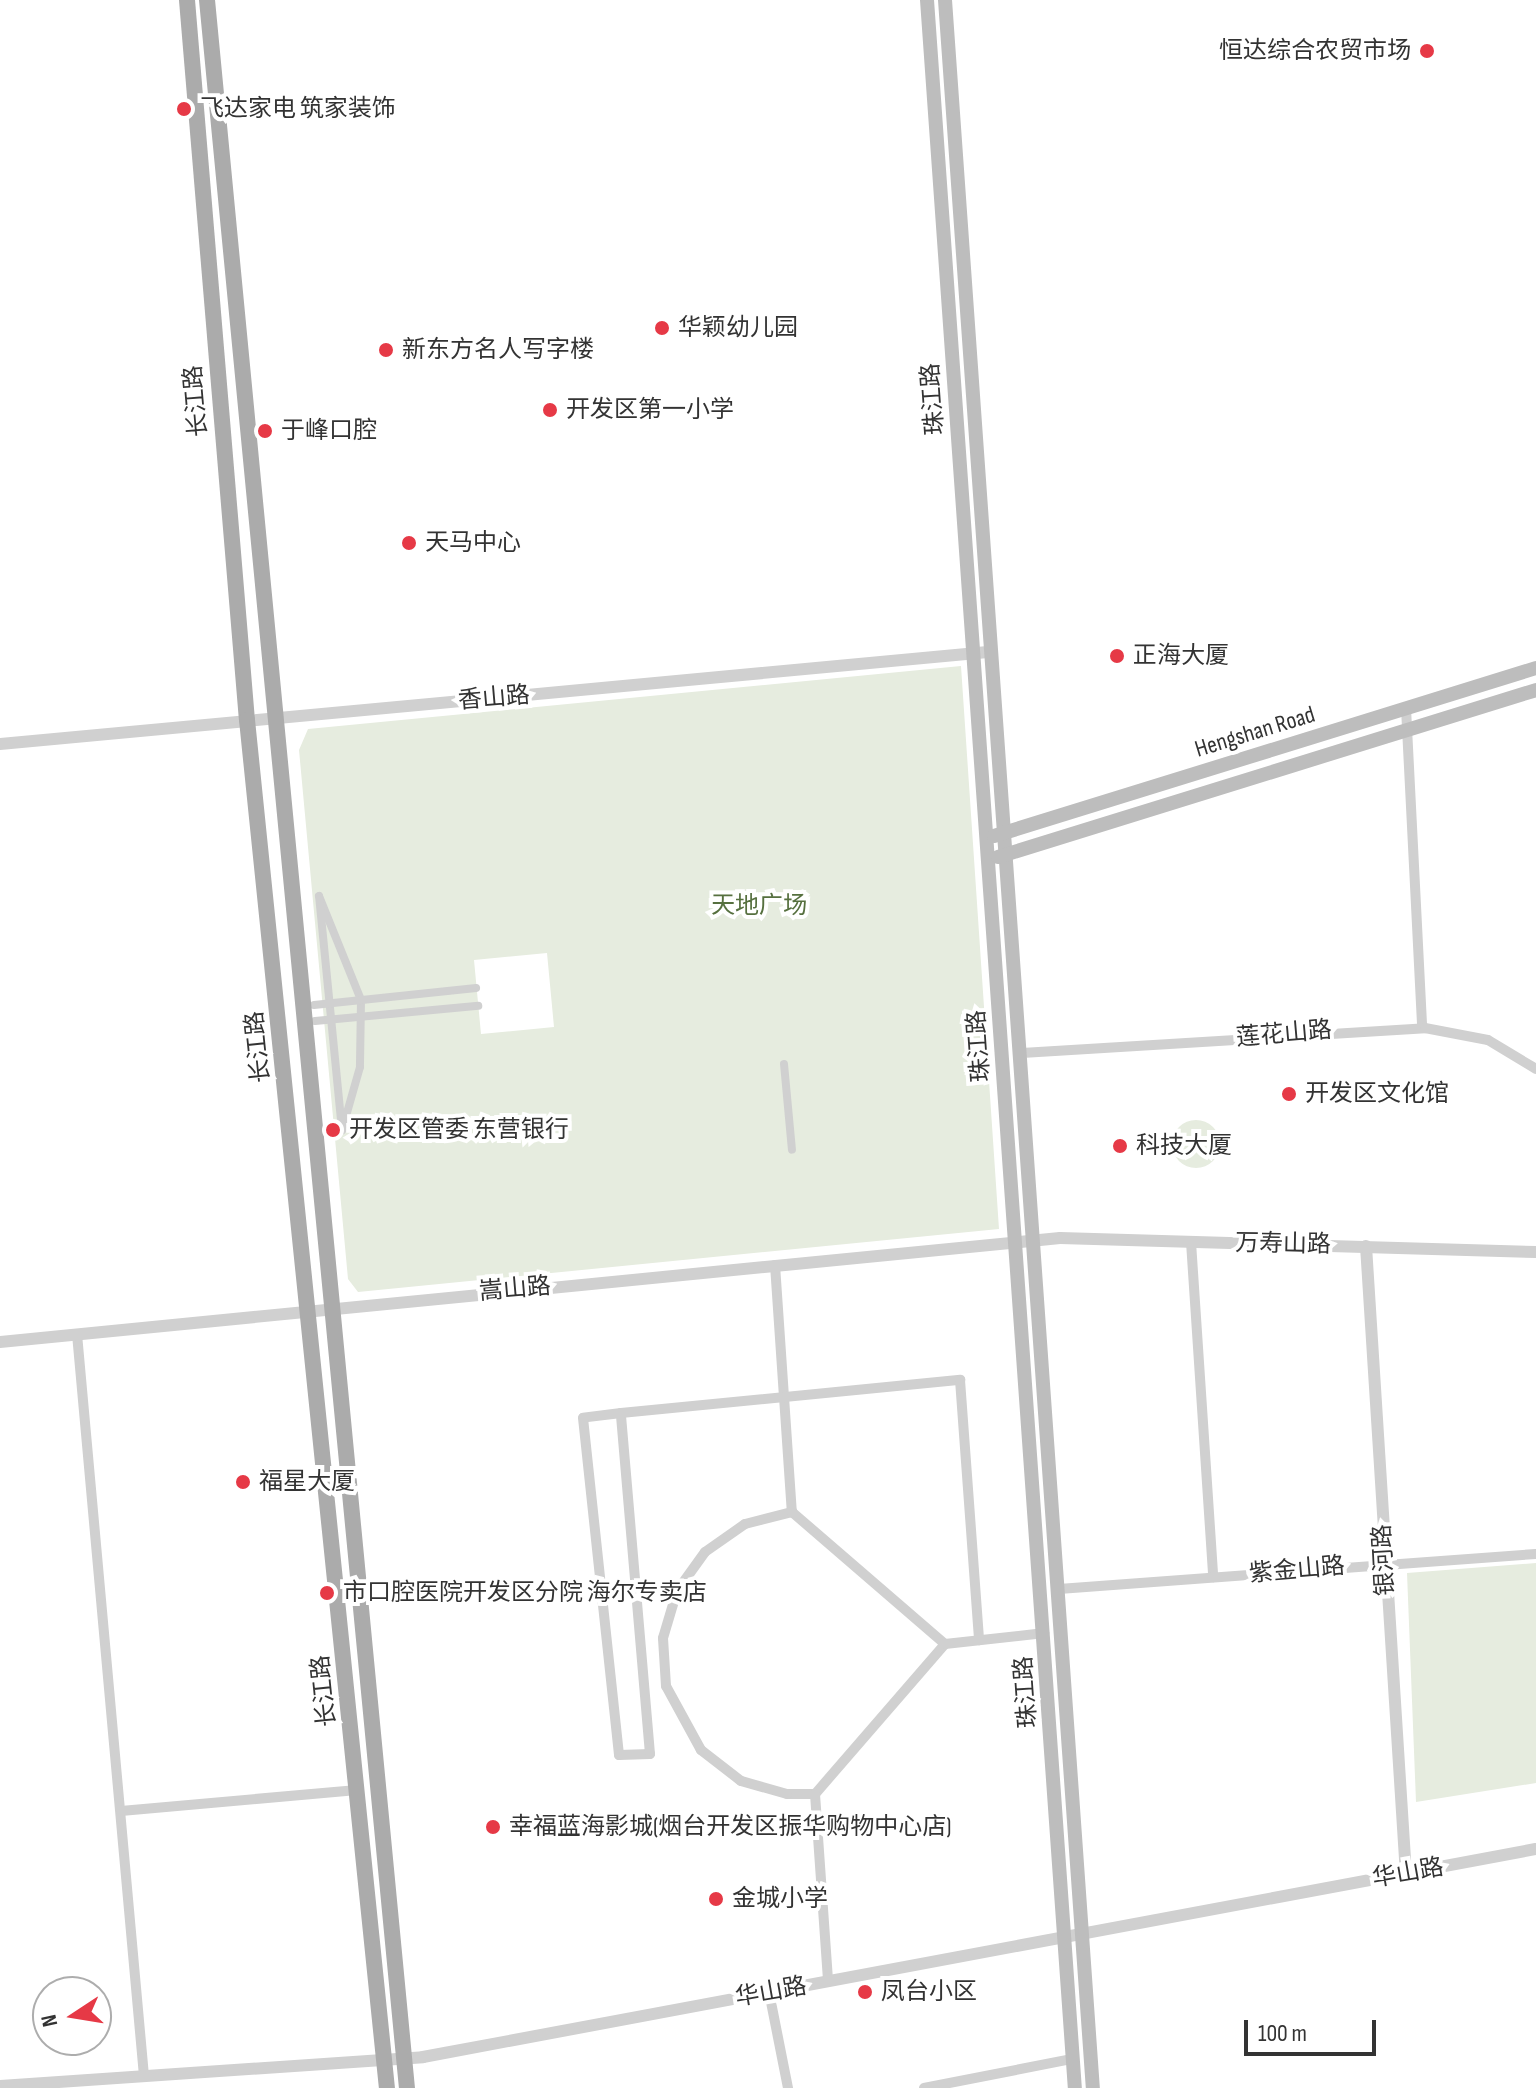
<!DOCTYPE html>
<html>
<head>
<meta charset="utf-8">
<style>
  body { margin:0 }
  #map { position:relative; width:1536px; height:2088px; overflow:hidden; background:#fff; font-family:"Sofia Sans Condensed","Noto Sans SC",sans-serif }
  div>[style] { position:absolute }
  .green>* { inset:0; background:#e6ecdf }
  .round { border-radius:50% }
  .pedestrian>* { height:8px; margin:-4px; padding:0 4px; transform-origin:4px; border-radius:4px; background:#d0d0d0 }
  .minor>* { height:10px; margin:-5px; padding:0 5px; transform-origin:5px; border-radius:5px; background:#d0d0d0 }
  .tertiary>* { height:12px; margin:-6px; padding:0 6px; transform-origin:6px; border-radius:6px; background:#d0d0d0 }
  .secondary>* { height:14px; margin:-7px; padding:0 7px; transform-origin:7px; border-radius:7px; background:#bdbdbd }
  .primary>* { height:16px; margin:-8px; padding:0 8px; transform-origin:8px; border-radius:8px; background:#ababab }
  .dots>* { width:22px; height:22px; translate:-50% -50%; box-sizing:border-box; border:4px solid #fff; border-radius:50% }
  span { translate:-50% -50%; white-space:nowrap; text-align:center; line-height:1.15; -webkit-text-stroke:8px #fff; paint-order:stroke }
  .poi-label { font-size:24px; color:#333 }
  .right { translate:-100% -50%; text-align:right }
  .left { translate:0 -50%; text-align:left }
  .street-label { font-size:24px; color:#333 }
  .park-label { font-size:24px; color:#56703f }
  .north { position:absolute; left:32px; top:1976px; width:80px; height:80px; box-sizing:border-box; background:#fff; border:2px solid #adadad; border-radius:50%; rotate:258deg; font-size:22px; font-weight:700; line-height:32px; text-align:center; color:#333 }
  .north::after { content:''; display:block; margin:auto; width:28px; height:36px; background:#e63946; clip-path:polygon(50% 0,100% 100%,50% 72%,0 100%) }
  .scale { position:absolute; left:1244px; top:2020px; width:132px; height:36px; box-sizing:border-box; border:4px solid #333; border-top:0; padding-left:10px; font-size:24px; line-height:28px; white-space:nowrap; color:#333; -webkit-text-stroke:6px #fff; paint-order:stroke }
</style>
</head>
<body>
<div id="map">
  <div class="green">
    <i style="clip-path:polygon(evenodd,961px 666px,999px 1229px,358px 1292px,348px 1279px,299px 750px,308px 729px,961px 666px,547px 953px,554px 1027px,481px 1034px,474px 960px,547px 953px)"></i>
    <i class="round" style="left:1172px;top:1120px;width:48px;height:48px"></i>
    <i style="clip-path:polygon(1536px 1563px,1536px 1783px,1416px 1802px,1407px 1573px)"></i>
  </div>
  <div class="pedestrian">
    <i style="left:319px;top:896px;width:112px;rotate:68deg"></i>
    <i style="left:361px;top:1000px;width:67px;rotate:90.9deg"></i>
    <i style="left:360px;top:1067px;width:66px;rotate:105.9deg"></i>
    <i style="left:342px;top:1130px;width:235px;rotate:-95.6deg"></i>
    <i style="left:314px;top:1005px;width:163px;rotate:-6deg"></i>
    <i style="left:315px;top:1021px;width:164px;rotate:-5.3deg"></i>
    <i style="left:784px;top:1064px;width:86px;rotate:84.7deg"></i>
  </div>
  <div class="minor">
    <i style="left:1406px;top:708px;width:320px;rotate:87.1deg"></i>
    <i style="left:1022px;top:1053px;width:404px;rotate:-3.5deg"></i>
    <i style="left:1425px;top:1028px;width:64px;rotate:10.8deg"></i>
    <i style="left:1488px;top:1040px;width:56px;rotate:31.1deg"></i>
    <i style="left:1191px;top:1242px;width:336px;rotate:86.2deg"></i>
    <i style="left:775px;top:1265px;width:248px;rotate:86.1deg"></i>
    <i style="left:77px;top:1334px;width:745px;rotate:84.84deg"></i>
    <i style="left:621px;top:1413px;width:38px;rotate:173deg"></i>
    <i style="left:583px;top:1418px;width:339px;rotate:83.9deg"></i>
    <i style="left:619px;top:1755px;width:31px;rotate:-2deg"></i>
    <i style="left:650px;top:1754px;width:342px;rotate:-94.9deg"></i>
    <i style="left:621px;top:1413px;width:341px;rotate:-5.6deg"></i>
    <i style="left:960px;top:1380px;width:261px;rotate:85.8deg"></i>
    <i style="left:1059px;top:1589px;width:478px;rotate:-4.2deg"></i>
    <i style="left:945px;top:1644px;width:198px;rotate:130.9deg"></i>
    <i style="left:815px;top:1794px;width:28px;rotate:180deg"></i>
    <i style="left:787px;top:1794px;width:48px;rotate:-164.2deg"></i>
    <i style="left:741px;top:1781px;width:51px;rotate:-142.2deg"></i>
    <i style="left:701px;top:1750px;width:73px;rotate:-118.7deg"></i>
    <i style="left:666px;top:1686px;width:48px;rotate:-93.6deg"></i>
    <i style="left:663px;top:1638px;width:49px;rotate:-73.4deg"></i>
    <i style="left:677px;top:1591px;width:48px;rotate:-54.3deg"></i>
    <i style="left:705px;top:1552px;width:49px;rotate:-35deg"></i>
    <i style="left:745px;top:1524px;width:49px;rotate:-14.3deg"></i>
    <i style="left:792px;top:1512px;width:202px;rotate:40.8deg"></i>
    <i style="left:945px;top:1644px;width:100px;rotate:-6.3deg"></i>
    <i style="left:815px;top:1794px;width:187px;rotate:86deg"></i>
    <i style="left:121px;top:1811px;width:237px;rotate:-5.1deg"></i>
    <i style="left:769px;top:1992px;width:98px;rotate:78.8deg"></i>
    <i style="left:924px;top:2088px;width:151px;rotate:-11.1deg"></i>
  </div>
  <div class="tertiary">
    <i style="left:0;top:744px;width:992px;rotate:-5.32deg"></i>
    <i style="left:1366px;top:1246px;width:629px;rotate:86.36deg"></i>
    <i style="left:0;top:1342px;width:1065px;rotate:-5.6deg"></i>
    <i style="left:1060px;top:1238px;width:476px;rotate:1.7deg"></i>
    <i style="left:0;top:2086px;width:424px;rotate:-3.9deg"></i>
    <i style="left:423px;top:2057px;width:1132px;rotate:-10.59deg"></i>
  </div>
  <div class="secondary">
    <i style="left:927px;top:0;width:2093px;rotate:85.95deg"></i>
    <i style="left:945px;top:0;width:2093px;rotate:85.95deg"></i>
    <i style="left:994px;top:836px;width:567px;rotate:-17.22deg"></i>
    <i style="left:998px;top:857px;width:563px;rotate:-17.24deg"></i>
  </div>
  <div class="primary">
    <i style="left:187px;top:0;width:722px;rotate:85.24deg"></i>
    <i style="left:247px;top:720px;width:1375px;rotate:84.16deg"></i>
    <i style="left:207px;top:0;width:2098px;rotate:84.53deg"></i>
  </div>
  <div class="dots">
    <i style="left:1427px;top:51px;background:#e63946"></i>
    <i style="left:184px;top:109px;background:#e63946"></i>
    <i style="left:662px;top:328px;background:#e63946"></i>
    <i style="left:386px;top:350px;background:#e63946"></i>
    <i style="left:550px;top:410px;background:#e63946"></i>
    <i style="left:265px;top:431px;background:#e63946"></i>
    <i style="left:409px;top:543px;background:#e63946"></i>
    <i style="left:1117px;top:656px;background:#e63946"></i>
    <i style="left:1289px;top:1094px;background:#e63946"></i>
    <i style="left:333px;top:1130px;background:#e63946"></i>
    <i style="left:1120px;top:1146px;background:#e63946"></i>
    <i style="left:243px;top:1482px;background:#e63946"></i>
    <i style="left:327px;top:1593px;background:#e63946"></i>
    <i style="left:493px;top:1827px;background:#e63946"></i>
    <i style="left:716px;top:1899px;background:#e63946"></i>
    <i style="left:865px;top:1992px;background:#e63946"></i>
  </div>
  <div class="poi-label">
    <span class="right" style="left:1411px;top:51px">恒达综合农贸市场</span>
    <span class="left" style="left:200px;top:109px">飞达家电 筑家装饰</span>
    <span class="left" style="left:678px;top:328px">华颖幼儿园</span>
    <span class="left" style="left:402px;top:350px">新东方名人写字楼</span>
    <span class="left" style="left:566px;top:410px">开发区第一小学</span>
    <span class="left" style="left:281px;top:431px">于峰口腔</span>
    <span class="left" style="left:425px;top:543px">天马中心</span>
    <span class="left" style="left:1133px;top:656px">正海大厦</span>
    <span class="left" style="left:1305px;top:1094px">开发区文化馆</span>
    <span class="left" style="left:349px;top:1130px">开发区管委 东营银行</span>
    <span class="left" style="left:1136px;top:1146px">科技大厦</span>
    <span class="left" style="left:259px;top:1482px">福星大厦</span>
    <span class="left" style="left:343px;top:1593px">市口腔医院开发区分院 海尔专卖店</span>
    <span class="left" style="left:509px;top:1827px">幸福蓝海影城(烟台开发区振华购物中心店)</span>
    <span class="left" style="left:732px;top:1899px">金城小学</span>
    <span class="left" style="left:881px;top:1992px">凤台小区</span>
  </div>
  <div class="street-label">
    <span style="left:933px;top:399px;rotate:-94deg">珠江路</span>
    <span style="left:196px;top:401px;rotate:-95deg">长江路</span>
    <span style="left:494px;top:698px;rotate:-5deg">香山路</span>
    <span style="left:1255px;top:732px;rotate:-17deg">Hengshan Road</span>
    <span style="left:1284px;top:1034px;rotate:-5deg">莲花山路</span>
    <span style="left:979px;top:1046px;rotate:-94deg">珠江路</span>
    <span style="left:258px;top:1047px;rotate:-96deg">长江路</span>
    <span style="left:1283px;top:1244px;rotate:1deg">万寿山路</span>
    <span style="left:515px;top:1289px;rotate:-5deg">嵩山路</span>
    <span style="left:1384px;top:1560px;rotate:-93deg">银河路</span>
    <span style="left:1297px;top:1570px;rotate:-5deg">紫金山路</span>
    <span style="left:324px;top:1691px;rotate:-96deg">长江路</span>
    <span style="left:1026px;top:1692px;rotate:-94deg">珠江路</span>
    <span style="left:1408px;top:1873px;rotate:-10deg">华山路</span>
    <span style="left:771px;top:1992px;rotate:-10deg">华山路</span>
  </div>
  <div class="park-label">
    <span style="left:759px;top:906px">天地广场</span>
  </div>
  <div class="north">N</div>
  <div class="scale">100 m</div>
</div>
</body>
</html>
